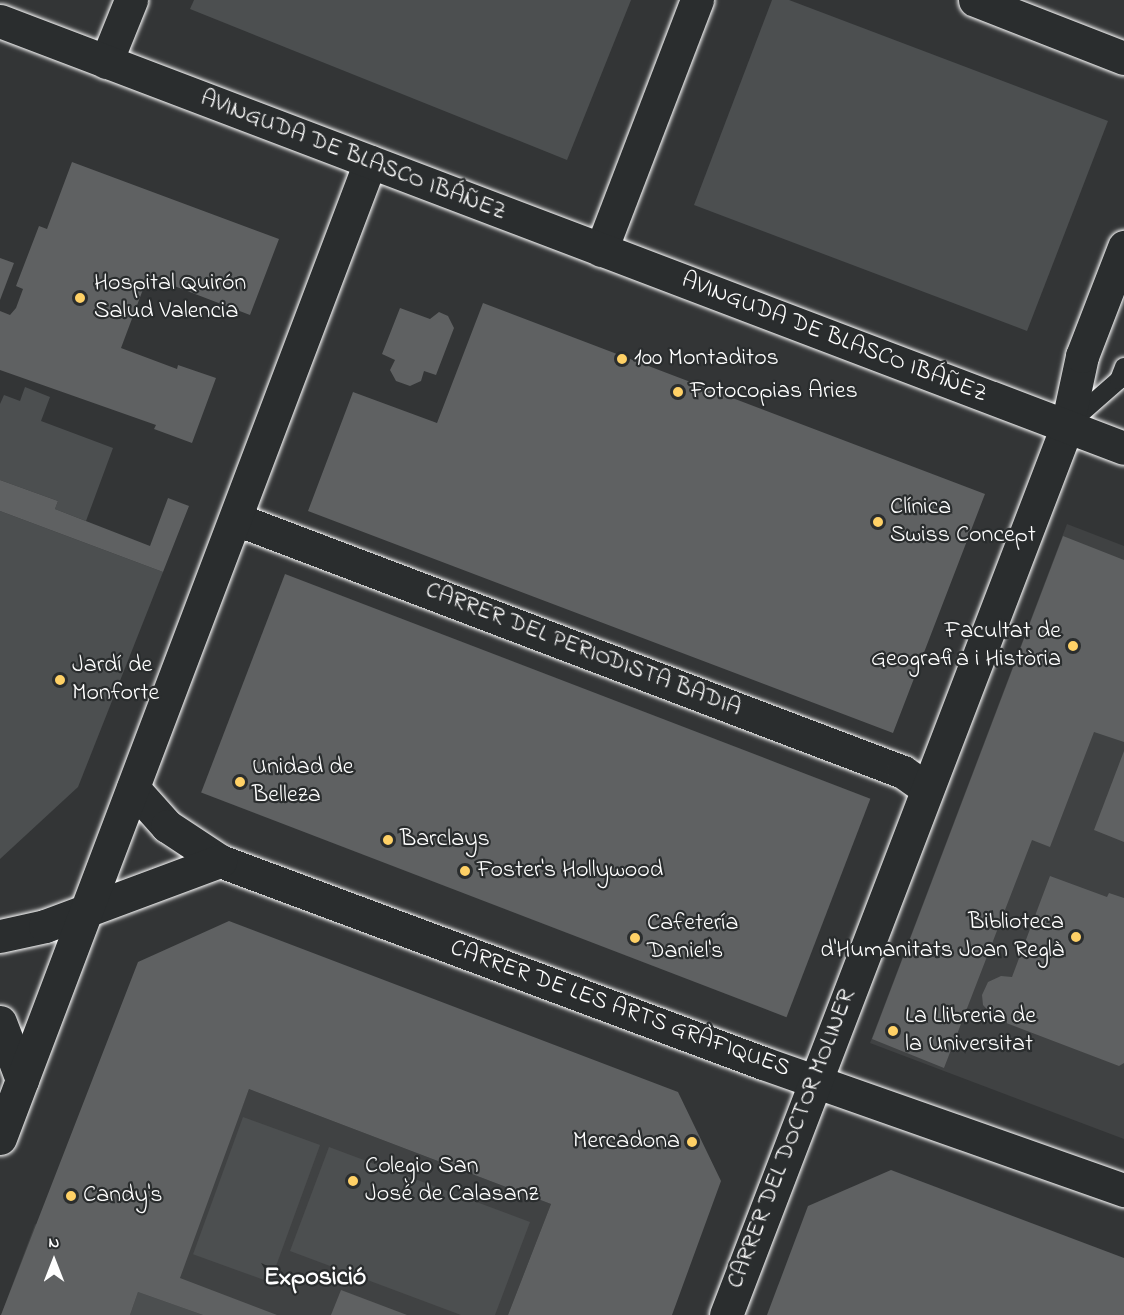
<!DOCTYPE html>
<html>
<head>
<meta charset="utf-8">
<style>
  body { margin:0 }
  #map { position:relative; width:1124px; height:1315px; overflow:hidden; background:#333536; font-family:"Indie Flower",sans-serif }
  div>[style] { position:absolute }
  .built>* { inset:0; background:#404243 }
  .green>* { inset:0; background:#4c4f50; transform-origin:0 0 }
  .building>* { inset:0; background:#5f6162; transform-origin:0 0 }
  .roads { filter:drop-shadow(0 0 2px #fff) drop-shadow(0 0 2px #fff) }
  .service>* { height:18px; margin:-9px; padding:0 9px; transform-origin:9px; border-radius:9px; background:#2a2d2e }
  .minor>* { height:33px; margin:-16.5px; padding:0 16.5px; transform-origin:16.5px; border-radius:16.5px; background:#2a2d2e }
  .tertiary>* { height:33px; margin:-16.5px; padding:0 16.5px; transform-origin:16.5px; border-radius:16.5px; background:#2a2d2e }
  .primary>* { height:33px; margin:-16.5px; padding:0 16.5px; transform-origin:16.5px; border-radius:16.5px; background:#2a2d2e }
  .dots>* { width:16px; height:16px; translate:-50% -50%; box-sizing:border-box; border:3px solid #2a2d2e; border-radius:50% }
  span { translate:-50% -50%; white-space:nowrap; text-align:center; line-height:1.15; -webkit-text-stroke:4.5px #2a2d2e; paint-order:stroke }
  .street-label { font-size:24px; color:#fff }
  .poi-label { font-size:24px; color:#fff }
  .left { translate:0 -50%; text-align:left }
  .right { translate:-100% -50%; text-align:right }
  .neighbourhood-label { font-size:26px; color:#fff; font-weight:700 }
  .north { position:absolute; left:24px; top:1231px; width:60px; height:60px; -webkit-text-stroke:4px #2a2d2e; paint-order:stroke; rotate:0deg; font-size:16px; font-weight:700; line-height:24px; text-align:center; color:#fff }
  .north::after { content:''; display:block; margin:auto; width:21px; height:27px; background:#fff; clip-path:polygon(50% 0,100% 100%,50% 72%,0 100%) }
</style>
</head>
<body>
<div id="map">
  <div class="built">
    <i style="clip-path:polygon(1067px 524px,1124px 546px,1124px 1139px,870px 1043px)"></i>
    <i style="clip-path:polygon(249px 1089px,551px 1204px,508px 1315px,1px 1315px,35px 1224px,133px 1258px,241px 1110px)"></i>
  </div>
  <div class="green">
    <i style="clip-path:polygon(194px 0,631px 0,567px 160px,190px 9px)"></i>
    <i style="clip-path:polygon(772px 0,789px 0,1108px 121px,1027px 331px,694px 205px)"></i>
    <i style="clip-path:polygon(25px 387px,50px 397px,41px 421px,113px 448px,86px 521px,55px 509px,58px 501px,0 480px,0 404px,4px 395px,20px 401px)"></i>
    <i style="clip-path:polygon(0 511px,163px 572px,78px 787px,0 859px)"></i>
    <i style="left:243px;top:1117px;width:82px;height:146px;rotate:20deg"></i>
    <i style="clip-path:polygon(329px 1147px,530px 1222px,495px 1315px,461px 1315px,290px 1251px)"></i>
    <i style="clip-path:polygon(138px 1292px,203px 1315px,130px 1315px)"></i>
  </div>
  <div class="building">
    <i style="clip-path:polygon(72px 162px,279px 239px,250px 315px,148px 276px,121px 348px,177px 369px,178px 365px,216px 378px,192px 443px,154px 429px,156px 425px,0 370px,0 311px,10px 315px,16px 308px,23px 289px,16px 286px,39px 226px,47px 229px)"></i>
    <i style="clip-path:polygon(0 258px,14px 263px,0 300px)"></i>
    <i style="clip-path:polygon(483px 303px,985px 494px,893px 733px,308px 511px,353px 392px,437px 423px)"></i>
    <i style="clip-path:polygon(400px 308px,430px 319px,439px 312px,448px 316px,454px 328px,436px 375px,424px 371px,421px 381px,410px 386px,396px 381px,390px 370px,395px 360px,382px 354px)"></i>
    <i style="clip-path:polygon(0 480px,58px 501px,55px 509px,150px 546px,168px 498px,189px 506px,163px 572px,0 511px)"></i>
    <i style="clip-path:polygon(1063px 536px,1124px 560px,1124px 742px,1094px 732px,1050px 847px,1032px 840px,944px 1068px,872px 1039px)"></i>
    <i style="left:285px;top:574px;width:627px;height:234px;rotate:21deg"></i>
    <i style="clip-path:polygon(1124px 751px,1124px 842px,1094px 830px)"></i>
    <i style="clip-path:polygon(1050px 876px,1107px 897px,1109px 893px,1124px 898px,1124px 1063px,1119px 1066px,996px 1019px,983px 1005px,982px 995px,988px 982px,1001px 976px,1012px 977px)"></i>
    <i style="clip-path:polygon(229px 921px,678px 1092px,721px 1181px,672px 1315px,508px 1315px,551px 1204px,249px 1089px,180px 1278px,277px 1315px,203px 1315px,138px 1292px,130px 1315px,1px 1315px,138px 962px)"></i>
    <i style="clip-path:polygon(891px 1170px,1124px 1258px,1124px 1315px,767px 1315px,808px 1206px)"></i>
    <i style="clip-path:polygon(341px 1290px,407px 1315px,331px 1315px)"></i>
  </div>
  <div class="roads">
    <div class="service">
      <i style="left:1071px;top:422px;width:64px;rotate:-41.2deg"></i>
      <i style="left:1119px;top:380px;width:14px;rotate:-69deg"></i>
    </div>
    <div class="minor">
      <i style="left:106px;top:62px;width:67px;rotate:-68deg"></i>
      <i style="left:601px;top:250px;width:268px;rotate:-69deg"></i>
      <i style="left:236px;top:519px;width:713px;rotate:20.77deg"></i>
      <i style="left:903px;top:772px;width:28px;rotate:35deg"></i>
      <i style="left:133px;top:788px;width:51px;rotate:48.2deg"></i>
      <i style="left:167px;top:826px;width:64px;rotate:33.4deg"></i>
      <i style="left:220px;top:861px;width:579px;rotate:20.41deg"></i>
      <i style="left:763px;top:1063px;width:383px;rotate:19.4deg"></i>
      <i style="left:0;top:936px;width:46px;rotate:-12.5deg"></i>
      <i style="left:45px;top:926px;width:187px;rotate:-20.4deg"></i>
      <i style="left:0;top:1022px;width:62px;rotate:69.2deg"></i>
      <i style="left:0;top:1138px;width:1044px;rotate:-69.24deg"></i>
    </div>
    <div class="tertiary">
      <i style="left:726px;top:1315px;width:952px;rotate:-69.01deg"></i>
      <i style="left:1067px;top:426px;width:72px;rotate:-77.9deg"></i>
      <i style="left:1082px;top:356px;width:117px;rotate:-68.9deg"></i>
    </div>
    <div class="primary">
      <i style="left:975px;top:0;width:160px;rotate:21.3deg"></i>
      <i style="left:0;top:21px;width:1202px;rotate:20.8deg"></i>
    </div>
  </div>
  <div class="dots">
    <i style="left:80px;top:298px;background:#ffd166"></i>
    <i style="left:622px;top:359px;background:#ffd166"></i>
    <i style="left:678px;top:392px;background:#ffd166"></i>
    <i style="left:878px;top:522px;background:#ffd166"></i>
    <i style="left:1073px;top:646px;background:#ffd166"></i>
    <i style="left:60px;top:680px;background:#ffd166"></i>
    <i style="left:240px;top:782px;background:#ffd166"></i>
    <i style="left:388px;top:840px;background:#ffd166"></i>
    <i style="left:465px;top:871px;background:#ffd166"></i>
    <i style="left:1076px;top:937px;background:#ffd166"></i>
    <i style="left:635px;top:938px;background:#ffd166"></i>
    <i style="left:893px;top:1031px;background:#ffd166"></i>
    <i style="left:692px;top:1142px;background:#ffd166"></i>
    <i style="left:353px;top:1181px;background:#ffd166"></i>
    <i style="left:71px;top:1196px;background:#ffd166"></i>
  </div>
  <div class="street-label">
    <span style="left:353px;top:156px;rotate:21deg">AVINGUDA DE BLASCO IBÁÑEZ</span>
    <span style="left:834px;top:338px;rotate:21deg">AVINGUDA DE BLASCO IBÁÑEZ</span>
    <span style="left:583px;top:650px;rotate:21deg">CARRER DEL PERIODISTA BADIA</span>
    <span style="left:620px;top:1009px;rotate:20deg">CARRER DE LES ARTS GRÀFIQUES</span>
    <span style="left:792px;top:1139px;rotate:-69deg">CARRER DEL DOCTOR MOLINER</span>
  </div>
  <div class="poi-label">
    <span class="left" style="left:94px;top:298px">Hospital Quirón<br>Salud Valencia</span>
    <span class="left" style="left:634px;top:359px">100 Montaditos</span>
    <span class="left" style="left:690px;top:392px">Fotocopias Aries</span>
    <span class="left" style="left:890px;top:522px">Clínica<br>Swiss Concept</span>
    <span class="right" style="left:1061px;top:646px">Facultat de<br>Geografia i Història</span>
    <span class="left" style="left:72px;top:680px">Jardí de<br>Monforte</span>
    <span class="left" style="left:252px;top:782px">Unidad de<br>Belleza</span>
    <span class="left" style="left:400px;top:840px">Barclays</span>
    <span class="left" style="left:477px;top:871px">Foster's Hollywood</span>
    <span class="right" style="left:1064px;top:937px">Biblioteca<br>d'Humanitats Joan Reglà</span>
    <span class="left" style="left:647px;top:938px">Cafetería<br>Daniel's</span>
    <span class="left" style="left:905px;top:1031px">La Llibreria de<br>la Universitat</span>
    <span class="right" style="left:680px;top:1142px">Mercadona</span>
    <span class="left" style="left:365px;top:1181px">Colegio San<br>José de Calasanz</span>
    <span class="left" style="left:83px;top:1196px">Candy's</span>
  </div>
  <div class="neighbourhood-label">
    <span style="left:315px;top:1279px">Exposició</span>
  </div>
  <div class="north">N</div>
</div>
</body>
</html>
